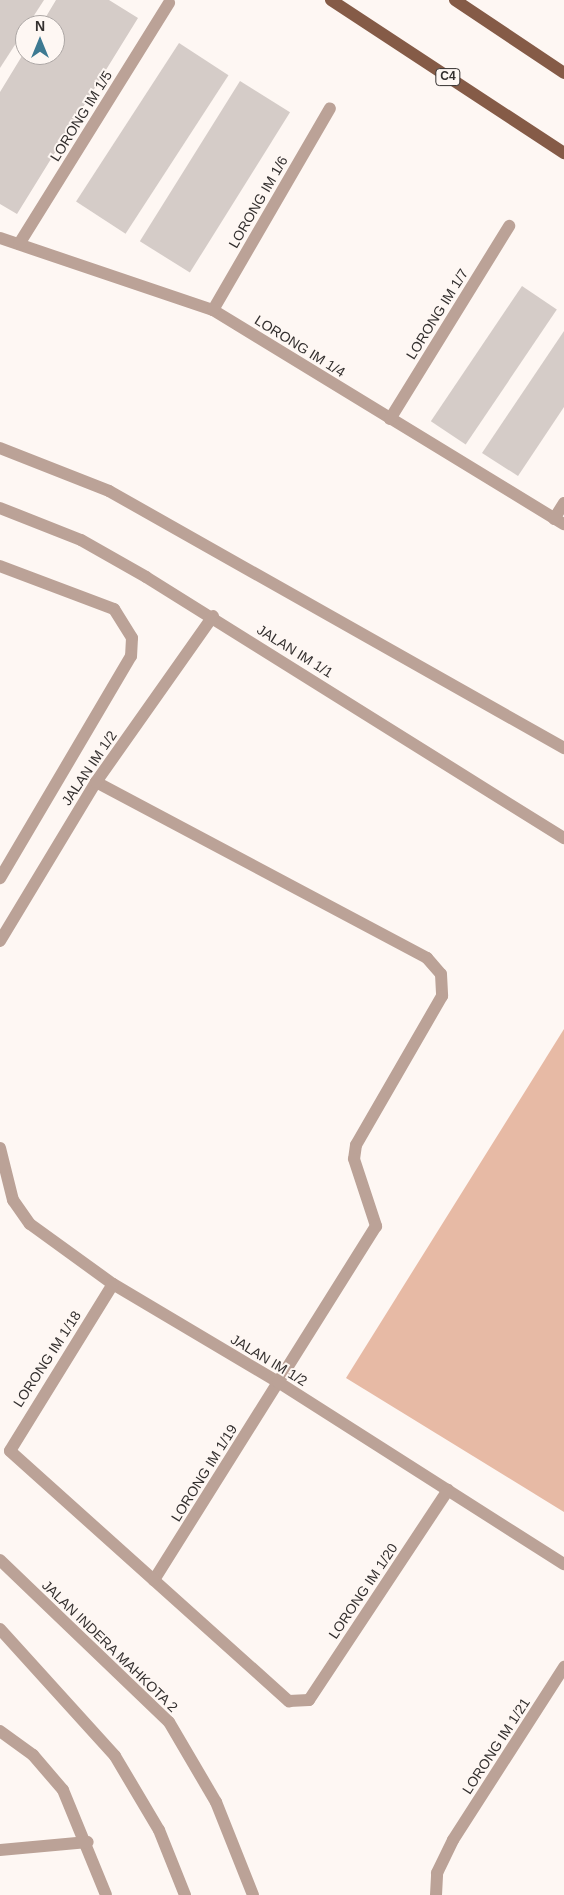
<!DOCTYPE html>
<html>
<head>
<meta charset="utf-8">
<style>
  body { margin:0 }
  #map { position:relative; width:564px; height:1895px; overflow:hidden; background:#fef7f3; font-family:Helvetica,sans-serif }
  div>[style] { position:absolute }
  .green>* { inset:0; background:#e7baa5 }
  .building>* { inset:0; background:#d5ccc8; transform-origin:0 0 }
  .minor>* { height:12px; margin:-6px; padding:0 6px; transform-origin:6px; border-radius:6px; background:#bba297 }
  .major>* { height:12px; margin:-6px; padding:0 6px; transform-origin:6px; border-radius:6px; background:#855b47 }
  span { translate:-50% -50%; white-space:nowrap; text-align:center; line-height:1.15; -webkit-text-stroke:4px #fef7f3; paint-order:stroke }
  .shield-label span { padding:1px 4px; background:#fef7f3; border:1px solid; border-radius:4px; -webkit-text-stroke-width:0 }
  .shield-label { font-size:12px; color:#34302f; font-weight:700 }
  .street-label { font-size:14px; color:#34302f }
  .north { position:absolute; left:15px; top:15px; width:50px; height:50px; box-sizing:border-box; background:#fef7f3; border:1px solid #ada7a5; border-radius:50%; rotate:0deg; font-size:14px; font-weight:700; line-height:20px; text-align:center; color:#34302f }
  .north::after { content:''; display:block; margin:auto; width:18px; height:22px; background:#3e7a92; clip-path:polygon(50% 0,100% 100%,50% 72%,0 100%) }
</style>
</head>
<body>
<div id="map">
  <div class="green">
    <i style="clip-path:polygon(564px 1029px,564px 1512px,346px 1378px)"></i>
  </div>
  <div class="building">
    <i style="clip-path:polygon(0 0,44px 0,0 68px)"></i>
    <i style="clip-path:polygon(56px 0,109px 0,138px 18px,17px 214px,0 204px,0 92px,25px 51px,25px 55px,55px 55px,55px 25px,41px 25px)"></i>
    <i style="left:179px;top:43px;width:59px;height:189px;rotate:33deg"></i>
    <i style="left:240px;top:81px;width:59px;height:189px;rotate:32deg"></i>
    <i style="left:522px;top:286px;width:42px;height:163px;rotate:34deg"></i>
    <i style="clip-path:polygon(564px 331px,564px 407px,518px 476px,482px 453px)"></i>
  </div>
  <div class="minor">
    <i style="left:0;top:238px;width:225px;rotate:18.7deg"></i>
    <i style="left:213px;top:310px;width:411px;rotate:31.4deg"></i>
    <i style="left:19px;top:244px;width:284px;rotate:-58.1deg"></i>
    <i style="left:213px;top:310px;width:233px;rotate:-59.9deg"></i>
    <i style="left:390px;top:419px;width:227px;rotate:-58.3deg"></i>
    <i style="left:0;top:448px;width:117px;rotate:21.5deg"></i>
    <i style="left:109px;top:491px;width:523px;rotate:29.46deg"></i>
    <i style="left:0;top:508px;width:87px;rotate:21.6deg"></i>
    <i style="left:81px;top:540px;width:75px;rotate:29.6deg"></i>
    <i style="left:146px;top:577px;width:493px;rotate:32deg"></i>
    <i style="left:554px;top:519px;width:19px;rotate:-58deg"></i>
    <i style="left:0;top:566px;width:122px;rotate:20.7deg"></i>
    <i style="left:114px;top:609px;width:34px;rotate:58deg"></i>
    <i style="left:132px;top:638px;width:18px;rotate:93deg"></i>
    <i style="left:131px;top:656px;width:258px;rotate:120.5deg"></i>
    <i style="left:96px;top:782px;width:375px;rotate:28deg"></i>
    <i style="left:427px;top:958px;width:21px;rotate:49deg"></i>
    <i style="left:441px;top:974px;width:22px;rotate:87deg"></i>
    <i style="left:442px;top:996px;width:172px;rotate:120deg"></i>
    <i style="left:356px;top:1145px;width:14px;rotate:98deg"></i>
    <i style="left:354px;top:1159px;width:71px;rotate:71.8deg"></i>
    <i style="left:376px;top:1226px;width:418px;rotate:122.1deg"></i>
    <i style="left:0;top:941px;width:186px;rotate:-58.9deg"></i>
    <i style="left:96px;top:782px;width:203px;rotate:-54.8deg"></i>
    <i style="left:0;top:1148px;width:54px;rotate:76deg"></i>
    <i style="left:13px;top:1200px;width:29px;rotate:55deg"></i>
    <i style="left:30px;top:1224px;width:102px;rotate:35.9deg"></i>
    <i style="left:113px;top:1284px;width:192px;rotate:30.7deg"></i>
    <i style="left:278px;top:1382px;width:339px;rotate:32.5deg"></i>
    <i style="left:113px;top:1284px;width:196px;rotate:121.7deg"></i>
    <i style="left:10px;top:1451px;width:375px;rotate:41.9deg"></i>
    <i style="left:289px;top:1701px;width:20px;rotate:-3deg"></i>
    <i style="left:309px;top:1700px;width:252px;rotate:-56.5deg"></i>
    <i style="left:0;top:1560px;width:234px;rotate:43.8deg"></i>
    <i style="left:169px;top:1722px;width:93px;rotate:59.6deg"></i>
    <i style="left:216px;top:1802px;width:100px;rotate:68.3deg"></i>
    <i style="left:0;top:1629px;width:171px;rotate:47.8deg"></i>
    <i style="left:115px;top:1756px;width:86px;rotate:59.3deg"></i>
    <i style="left:159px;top:1830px;width:70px;rotate:68.2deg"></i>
    <i style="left:0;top:1731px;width:41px;rotate:36deg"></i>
    <i style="left:33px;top:1755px;width:46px;rotate:49.4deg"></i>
    <i style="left:63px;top:1790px;width:113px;rotate:67.7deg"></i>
    <i style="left:0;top:1850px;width:88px;rotate:-5.2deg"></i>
    <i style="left:436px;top:1895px;width:22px;rotate:-87deg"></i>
    <i style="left:437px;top:1873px;width:37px;rotate:-64deg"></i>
    <i style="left:453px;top:1840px;width:206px;rotate:-57.3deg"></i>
  </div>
  <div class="major">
    <i style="left:331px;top:0;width:279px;rotate:33.3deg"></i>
    <i style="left:455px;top:0;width:131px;rotate:33.8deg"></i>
  </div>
  <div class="shield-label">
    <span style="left:448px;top:77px">C4</span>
  </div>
  <div class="street-label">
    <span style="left:81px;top:116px;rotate:-58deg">LORONG IM 1/5</span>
    <span style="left:258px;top:202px;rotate:-60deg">LORONG IM 1/6</span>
    <span style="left:437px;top:314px;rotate:-58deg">LORONG IM 1/7</span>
    <span style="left:300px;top:346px;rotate:32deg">LORONG IM 1/4</span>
    <span style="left:295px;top:651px;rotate:32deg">JALAN IM 1/1</span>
    <span style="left:89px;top:768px;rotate:-56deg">JALAN IM 1/2</span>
    <span style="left:47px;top:1359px;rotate:-57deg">LORONG IM 1/18</span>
    <span style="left:269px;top:1360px;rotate:31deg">JALAN IM 1/2</span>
    <span style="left:204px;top:1473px;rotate:-58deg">LORONG IM 1/19</span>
    <span style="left:363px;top:1591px;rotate:-56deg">LORONG IM 1/20</span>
    <span style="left:110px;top:1646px;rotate:44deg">JALAN INDERA MAHKOTA 2</span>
    <span style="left:496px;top:1746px;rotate:-57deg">LORONG IM 1/21</span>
  </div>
  <div class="north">N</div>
</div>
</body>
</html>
